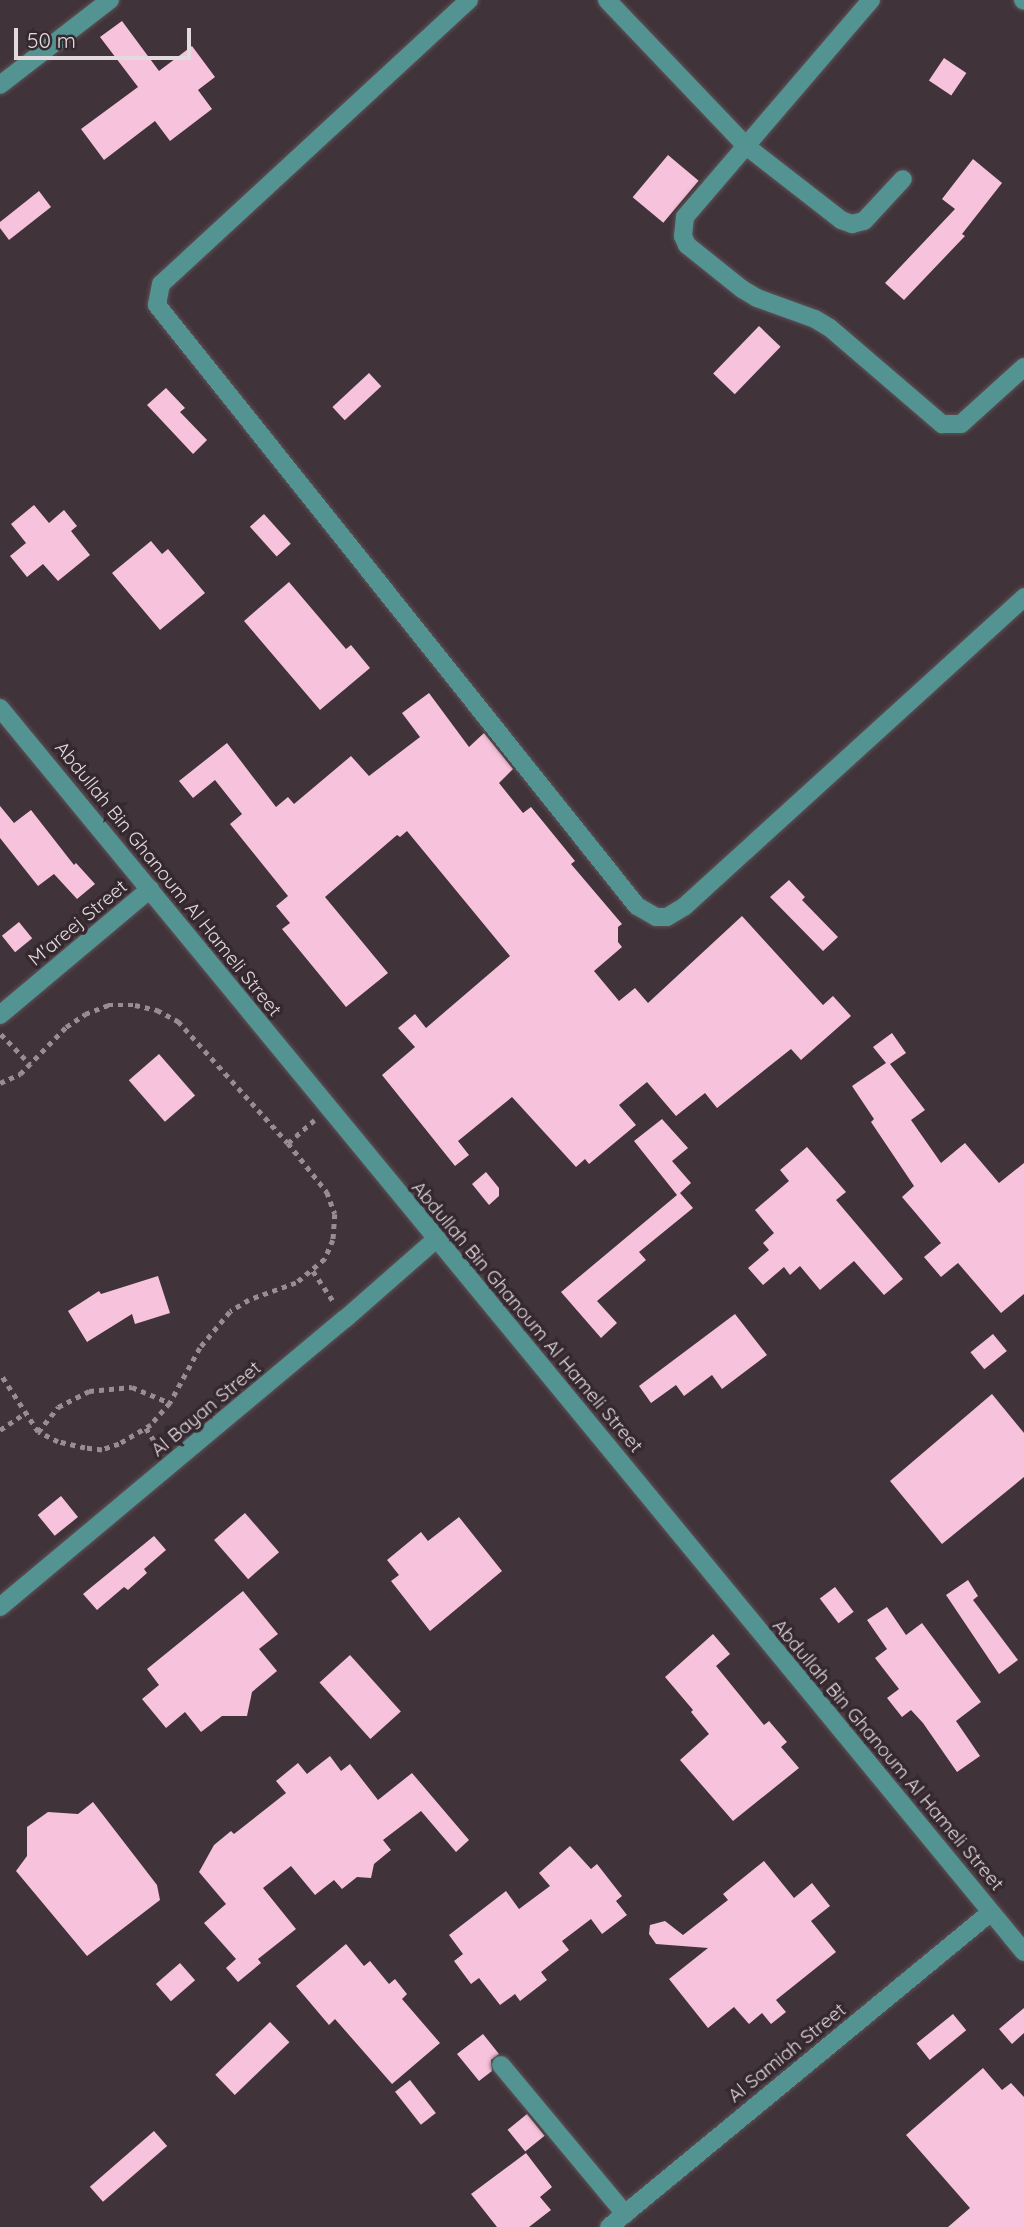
<!DOCTYPE html>
<html>
<head>
<meta charset="utf-8">
<style>
  body { margin:0 }
  #map { position:relative; width:1024px; height:2227px; overflow:hidden; background:#403339; font-family:Quicksand,sans-serif }
  div>[style] { position:absolute }
  .building>* { inset:0; background:#f7c2db; transform-origin:0 0 }
  .path>* { height:4.5px; margin-top:-2.25px; transform-origin:0; background:repeating-linear-gradient(90deg,#978d92 0 5px,transparent 0 10px) }
  .roads { filter:drop-shadow(0 0 2px #5d5157) drop-shadow(0 0 2px #5d5157) }
  .minor>* { height:18px; margin:-9px; padding:0 9px; transform-origin:9px; border-radius:9px; background:#539391 }
  span { translate:-50% -50%; white-space:nowrap; text-align:center; line-height:1.15; -webkit-text-stroke:7px #35292f; paint-order:stroke }
  .street-label { font-size:19px; color:#e2dade }
  .scale { position:absolute; left:14px; top:28px; width:177px; height:32px; box-sizing:border-box; border:4px solid #e2dade; border-top:0; padding-left:9px; font-size:21px; line-height:24px; white-space:nowrap; color:#e2dade; -webkit-text-stroke:5px #35292f; paint-order:stroke }
</style>
</head>
<body>
<div id="map">
  <div class="building">
    <i style="clip-path:polygon(122px 21px,159px 71px,192px 46px,215px 77px,198px 90px,212px 109px,170px 141px,155px 121px,104px 160px,81px 129px,138px 87px,100px 37px)"></i>
    <i style="left:944px;top:58px;width:27px;height:27px;rotate:34deg"></i>
    <i style="left:668px;top:155px;width:40px;height:55px;rotate:40deg"></i>
    <i style="clip-path:polygon(973px 159px,1002px 183px,962px 234px,965px 236px,904px 300px,885px 283px,955px 209px,942px 199px)"></i>
    <i style="clip-path:polygon(39px 191px,51px 207px,9px 240px,0 228px,0 222px)"></i>
    <i style="left:759px;top:326px;width:30px;height:66px;rotate:44deg"></i>
    <i style="left:369px;top:373px;width:18px;height:50px;rotate:47deg"></i>
    <i style="clip-path:polygon(166px 388px,185px 408px,180px 412px,207px 440px,193px 454px,147px 405px)"></i>
    <i style="clip-path:polygon(34px 505px,49px 523px,64px 510px,77px 526px,71px 531px,90px 555px,58px 581px,43px 564px,27px 577px,10px 556px,26px 543px,11px 524px)"></i>
    <i style="left:264px;top:514px;width:40px;height:19px;rotate:48deg"></i>
    <i style="clip-path:polygon(151px 541px,162px 554px,168px 549px,205px 593px,160px 630px,112px 573px)"></i>
    <i style="clip-path:polygon(289px 582px,346px 649px,351px 645px,370px 668px,320px 710px,244px 621px)"></i>
    <i style="clip-path:polygon(429px 693px,469px 747px,484px 733px,513px 769px,499px 783px,523px 813px,531px 807px,575px 861px,571px 864px,622px 924px,618px 927px,618px 942px,622px 947px,594px 971px,619px 1001px,635px 988px,648px 1003px,742px 916px,823px 1005px,833px 996px,851px 1016px,801px 1060px,791px 1049px,717px 1108px,705px 1093px,676px 1116px,647px 1082px,619px 1105px,636px 1125px,589px 1164px,585px 1159px,576px 1167px,512px 1097px,458px 1141px,469px 1155px,455px 1166px,382px 1075px,415px 1047px,398px 1028px,415px 1014px,426px 1028px,510px 956px,407px 831px,400px 837px,397px 835px,325px 897px,388px 973px,346px 1007px,282px 929px,290px 923px,276px 906px,288px 896px,230px 824px,242px 814px,215px 780px,193px 798px,179px 781px,227px 743px,276px 807px,288px 797px,294px 804px,351px 756px,369px 776px,420px 737px,402px 713px)"></i>
    <i style="clip-path:polygon(0 806px,14px 823px,31px 810px,74px 865px,76px 863px,95px 884px,77px 899px,54px 874px,38px 886px,0 838px)"></i>
    <i style="clip-path:polygon(789px 880px,805px 897px,802px 900px,838px 937px,823px 951px,770px 897px)"></i>
    <i style="left:19px;top:922px;width:21px;height:22px;rotate:51deg"></i>
    <i style="clip-path:polygon(892px 1033px,906px 1053px,890px 1064px,925px 1110px,911px 1120px,941px 1163px,965px 1143px,999px 1183px,1024px 1163px,1024px 1294px,1001px 1313px,958px 1263px,941px 1277px,924px 1257px,941px 1243px,902px 1197px,914px 1186px,871px 1122px,874px 1119px,852px 1086px,886px 1063px,873px 1047px)"></i>
    <i style="left:159px;top:1054px;width:55px;height:40px;rotate:49deg"></i>
    <i style="clip-path:polygon(662px 1119px,688px 1148px,672px 1161px,691px 1183px,680px 1193px,693px 1208px,639px 1252px,646px 1260px,597px 1301px,617px 1323px,601px 1338px,561px 1292px,677px 1195px,634px 1141px)"></i>
    <i style="clip-path:polygon(807px 1147px,846px 1192px,836px 1200px,903px 1279px,884px 1295px,854px 1261px,820px 1290px,800px 1266px,790px 1275px,784px 1267px,763px 1285px,748px 1268px,769px 1250px,763px 1243px,774px 1233px,755px 1210px,789px 1181px,780px 1170px)"></i>
    <i style="clip-path:polygon(486px 1172px,499px 1188px,499px 1196px,489px 1205px,472px 1184px)"></i>
    <i style="clip-path:polygon(158px 1276px,170px 1313px,135px 1324px,132px 1314px,87px 1342px,68px 1311px,99px 1291px,101px 1294px)"></i>
    <i style="clip-path:polygon(735px 1314px,767px 1355px,722px 1389px,712px 1375px,684px 1396px,676px 1385px,651px 1403px,639px 1386px)"></i>
    <i style="left:993px;top:1334px;width:22px;height:29px;rotate:51deg"></i>
    <i style="clip-path:polygon(992px 1394px,1024px 1433px,1024px 1477px,942px 1544px,890px 1481px)"></i>
    <i style="left:61px;top:1496px;width:27px;height:30px;rotate:51deg"></i>
    <i style="left:245px;top:1513px;width:52px;height:41px;rotate:49deg"></i>
    <i style="clip-path:polygon(459px 1517px,502px 1571px,430px 1631px,391px 1581px,399px 1575px,387px 1560px,421px 1532px,428px 1541px)"></i>
    <i style="clip-path:polygon(154px 1536px,166px 1550px,144px 1569px,147px 1573px,128px 1590px,124px 1587px,97px 1610px,83px 1594px)"></i>
    <i style="clip-path:polygon(968px 1580px,978px 1596px,973px 1600px,1018px 1660px,999px 1674px,946px 1595px)"></i>
    <i style="left:835px;top:1587px;width:31px;height:19px;rotate:53deg"></i>
    <i style="clip-path:polygon(243px 1591px,278px 1634px,259px 1649px,277px 1671px,252px 1692px,247px 1716px,222px 1716px,201px 1732px,185px 1712px,166px 1728px,142px 1699px,159px 1685px,147px 1669px)"></i>
    <i style="clip-path:polygon(887px 1607px,906px 1635px,922px 1623px,981px 1702px,956px 1721px,980px 1756px,957px 1772px,923px 1723px,911px 1710px,902px 1717px,887px 1698px,899px 1689px,875px 1658px,887px 1649px,867px 1620px)"></i>
    <i style="clip-path:polygon(713px 1634px,730px 1654px,716px 1666px,764px 1725px,769px 1721px,787px 1742px,781px 1747px,799px 1768px,733px 1821px,680px 1760px,709px 1734px,691px 1712px,693px 1710px,665px 1677px)"></i>
    <i style="left:350px;top:1655px;width:76px;height:41px;rotate:48deg"></i>
    <i style="clip-path:polygon(330px 1756px,341px 1771px,350px 1764px,378px 1800px,412px 1773px,469px 1840px,456px 1852px,421px 1811px,383px 1840px,391px 1850px,374px 1864px,371px 1878px,357px 1877px,342px 1889px,334px 1880px,315px 1895px,291px 1866px,263px 1888px,296px 1929px,258px 1959px,261px 1963px,238px 1982px,226px 1968px,236px 1959px,204px 1923px,226px 1904px,199px 1872px,214px 1845px,231px 1831px,234px 1834px,286px 1793px,276px 1781px,298px 1763px,307px 1774px)"></i>
    <i style="clip-path:polygon(93px 1802px,157px 1885px,160px 1900px,87px 1956px,16px 1871px,27px 1856px,27px 1827px,48px 1812px,78px 1814px)"></i>
    <i style="clip-path:polygon(570px 1846px,591px 1869px,597px 1864px,622px 1896px,616px 1901px,627px 1915px,602px 1934px,591px 1919px,562px 1941px,569px 1950px,541px 1972px,547px 1980px,520px 2001px,515px 1994px,500px 2005px,479px 1978px,471px 1984px,454px 1961px,463px 1954px,449px 1935px,506px 1891px,519px 1909px,550px 1886px,539px 1873px)"></i>
    <i style="clip-path:polygon(764px 1861px,794px 1898px,812px 1883px,830px 1906px,811px 1921px,836px 1952px,776px 2000px,786px 2012px,771px 2024px,762px 2013px,749px 2024px,734px 2007px,708px 2028px,669px 1979px,708px 1948px,656px 1944px,649px 1934px,650px 1925px,665px 1921px,683px 1935px,728px 1900px,723px 1894px)"></i>
    <i style="clip-path:polygon(346px 1944px,364px 1966px,370px 1961px,389px 1984px,395px 1979px,407px 1994px,402px 1999px,440px 2043px,392px 2084px,335px 2019px,329px 2025px,296px 1986px)"></i>
    <i style="left:180px;top:1963px;width:23px;height:32px;rotate:49deg"></i>
    <i style="clip-path:polygon(1024px 2008px,1024px 2033px,1012px 2044px,999px 2029px)"></i>
    <i style="left:953px;top:2014px;width:21px;height:47px;rotate:51deg"></i>
    <i style="left:270px;top:2022px;width:28px;height:76px;rotate:46deg"></i>
    <i style="clip-path:polygon(483px 2034px,499px 2054px,491px 2060px,492px 2071px,479px 2081px,457px 2054px)"></i>
    <i style="clip-path:polygon(983px 2068px,1002px 2090px,1011px 2083px,1024px 2097px,1024px 2227px,948px 2227px,970px 2208px,906px 2135px)"></i>
    <i style="left:410px;top:2080px;width:42px;height:19px;rotate:52deg"></i>
    <i style="left:527px;top:2114px;width:28px;height:25px;rotate:51deg"></i>
    <i style="left:154px;top:2131px;width:20px;height:85px;rotate:49deg"></i>
    <i style="clip-path:polygon(526px 2153px,552px 2187px,540px 2197px,551px 2210px,529px 2227px,497px 2227px,471px 2194px)"></i>
  </div>
  <div class="path">
    <i style="left:1px;top:1034px;width:42px;rotate:46deg"></i>
    <i style="left:0;top:1083px;width:22px;rotate:-24deg"></i>
    <i style="left:20px;top:1074px;width:66px;rotate:-45.6deg"></i>
    <i style="left:66px;top:1027px;width:23px;rotate:-34deg"></i>
    <i style="left:85px;top:1014px;width:25px;rotate:-21deg"></i>
    <i style="left:108px;top:1005px;width:27px"></i>
    <i style="left:135px;top:1005px;width:23px;rotate:13deg"></i>
    <i style="left:157px;top:1010px;width:24px;rotate:28deg"></i>
    <i style="left:178px;top:1021px;width:164px;rotate:48deg"></i>
    <i style="left:288px;top:1143px;width:63px;rotate:51.5deg"></i>
    <i style="left:327px;top:1192px;width:23px;rotate:70deg"></i>
    <i style="left:335px;top:1214px;width:26px;rotate:94deg"></i>
    <i style="left:333px;top:1240px;width:21px;rotate:113deg"></i>
    <i style="left:325px;top:1259px;width:38px;rotate:140deg"></i>
    <i style="left:296px;top:1283px;width:50px;rotate:160.1deg"></i>
    <i style="left:249px;top:1300px;width:22px;rotate:148deg"></i>
    <i style="left:230px;top:1312px;width:47px;rotate:129.8deg"></i>
    <i style="left:200px;top:1348px;width:63px;rotate:118.6deg"></i>
    <i style="left:170px;top:1403px;width:29px;rotate:131deg"></i>
    <i style="left:151px;top:1425px;width:37px;rotate:149deg"></i>
    <i style="left:119px;top:1444px;width:18px;rotate:161deg"></i>
    <i style="left:102px;top:1450px;width:17px;rotate:-173deg"></i>
    <i style="left:85px;top:1448px;width:28px;rotate:-167deg"></i>
    <i style="left:58px;top:1442px;width:22px;rotate:-153deg"></i>
    <i style="left:38px;top:1432px;width:69px;rotate:-123.2deg"></i>
    <i style="left:288px;top:1143px;width:35px;rotate:-41deg"></i>
    <i style="left:313px;top:1271px;width:37px;rotate:56deg"></i>
    <i style="left:146px;top:1428px;width:27px;rotate:57deg"></i>
    <i style="left:0;top:1430px;width:29px;rotate:-34deg"></i>
    <i style="left:38px;top:1432px;width:32px;rotate:-51deg"></i>
    <i style="left:58px;top:1407px;width:35px;rotate:-27deg"></i>
    <i style="left:89px;top:1391px;width:43px;rotate:-5.3deg"></i>
    <i style="left:132px;top:1387px;width:41px;rotate:22.8deg"></i>
  </div>
  <div class="roads">
    <div class="minor">
      <i style="left:469px;top:0;width:419px;rotate:137.3deg"></i>
      <i style="left:161px;top:284px;width:21px;rotate:101deg"></i>
      <i style="left:157px;top:305px;width:769px;rotate:51.39deg"></i>
      <i style="left:637px;top:906px;width:22px;rotate:30deg"></i>
      <i style="left:656px;top:917px;width:11px"></i>
      <i style="left:667px;top:917px;width:21px;rotate:-31deg"></i>
      <i style="left:685px;top:906px;width:459px;rotate:-42.3deg"></i>
      <i style="left:607px;top:0;width:202px;rotate:46.4deg"></i>
      <i style="left:746px;top:146px;width:120px;rotate:37.9deg"></i>
      <i style="left:841px;top:220px;width:12px;rotate:20deg"></i>
      <i style="left:852px;top:224px;width:12px;rotate:-14deg"></i>
      <i style="left:864px;top:221px;width:57px;rotate:-47.1deg"></i>
      <i style="left:871px;top:0;width:286px;rotate:130.6deg"></i>
      <i style="left:685px;top:217px;width:19px;rotate:96deg"></i>
      <i style="left:683px;top:236px;width:10px;rotate:66deg"></i>
      <i style="left:687px;top:245px;width:70px;rotate:38.7deg"></i>
      <i style="left:742px;top:289px;width:17px;rotate:31deg"></i>
      <i style="left:757px;top:298px;width:62px;rotate:19.9deg"></i>
      <i style="left:815px;top:319px;width:17px;rotate:31deg"></i>
      <i style="left:830px;top:328px;width:148px;rotate:40.6deg"></i>
      <i style="left:942px;top:424px;width:19px"></i>
      <i style="left:961px;top:424px;width:85px;rotate:-42.1deg"></i>
      <i style="left:1023px;top:0;width:1px;rotate:45deg"></i>
      <i style="left:0;top:85px;width:139px;rotate:-37.7deg"></i>
      <i style="left:0;top:708px;width:1611px;rotate:50.54deg"></i>
      <i style="left:0;top:1015px;width:196px;rotate:-40deg"></i>
      <i style="left:0;top:1607px;width:449px;rotate:-39.9deg"></i>
      <i style="left:345px;top:1319px;width:121px;rotate:-41.3deg"></i>
      <i style="left:501px;top:2065px;width:194px;rotate:50.2deg"></i>
      <i style="left:609px;top:2227px;width:495px;rotate:-39.5deg"></i>
    </div>
  </div>
  <div class="street-label">
    <span style="left:168px;top:879px;rotate:51deg">Abdullah Bin Ghanoum Al Hameli Street</span>
    <span style="left:78px;top:923px;rotate:-40deg">M'areej Street</span>
    <span style="left:527px;top:1317px;rotate:50deg">Abdullah Bin Ghanoum Al Hameli Street</span>
    <span style="left:206px;top:1409px;rotate:-40deg">Al Bayan Street</span>
    <span style="left:888px;top:1755px;rotate:50deg">Abdullah Bin Ghanoum Al Hameli Street</span>
    <span style="left:787px;top:2053px;rotate:-39deg">Al Samiah Street</span>
  </div>
  <div class="scale">50 m</div>
</div>
</body>
</html>
